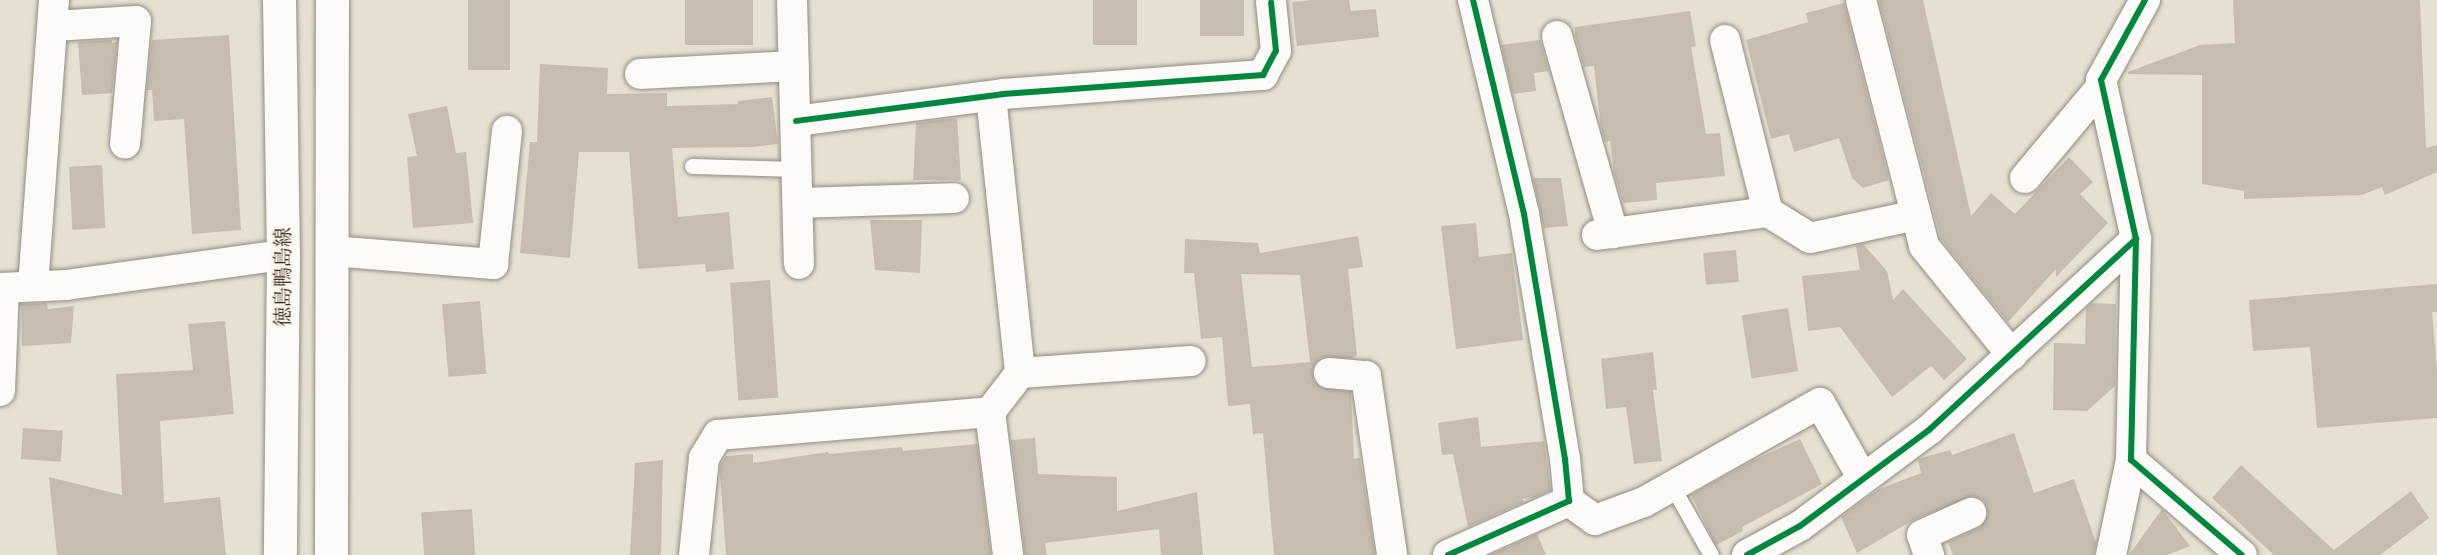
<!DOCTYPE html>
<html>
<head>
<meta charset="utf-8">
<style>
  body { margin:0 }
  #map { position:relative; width:2437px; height:555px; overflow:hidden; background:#e6e0d1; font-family:"Gentium Book Plus","Noto Serif JP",serif }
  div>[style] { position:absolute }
  .building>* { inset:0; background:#c7bdaf; transform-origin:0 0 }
  .roads { filter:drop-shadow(0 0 2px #918c82) drop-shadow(0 0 2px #918c82) }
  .service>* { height:15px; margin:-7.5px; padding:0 7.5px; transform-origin:7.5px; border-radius:7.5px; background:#fbfaf8 }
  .minor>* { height:30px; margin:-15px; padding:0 15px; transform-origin:15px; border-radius:15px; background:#fbfaf8 }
  .primary>* { height:33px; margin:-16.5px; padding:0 16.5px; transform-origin:16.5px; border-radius:16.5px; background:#fbfaf8 }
  .cycleway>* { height:6px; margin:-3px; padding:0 3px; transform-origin:3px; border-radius:3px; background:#00873e }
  span { translate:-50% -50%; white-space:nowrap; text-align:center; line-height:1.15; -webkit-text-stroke:4.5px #f7f3e8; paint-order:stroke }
  .street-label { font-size:20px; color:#3b2a1e }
</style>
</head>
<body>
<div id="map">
  <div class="building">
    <i style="left:468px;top:0;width:42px;height:70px"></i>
    <i style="left:685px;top:0;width:68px;height:45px"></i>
    <i style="left:1093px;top:0;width:44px;height:45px"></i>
    <i style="left:1200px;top:0;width:44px;height:36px"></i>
    <i style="clip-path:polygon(1312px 0,1349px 0,1351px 11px,1376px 9px,1379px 37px,1297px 46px,1292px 2px)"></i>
    <i style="clip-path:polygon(1879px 0,1923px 0,1971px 216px,1991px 193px,2015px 214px,2069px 157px,2093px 182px,2080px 194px,2108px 223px,2056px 277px,2056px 269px,2008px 322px,1941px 239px)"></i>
    <i style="clip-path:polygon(2233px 0,2420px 0,2426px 148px,2437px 145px,2437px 172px,2385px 195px,2382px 187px,2362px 195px,2244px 199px,2244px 191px,2202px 184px,2202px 75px,2128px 74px,2128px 72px,2200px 45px,2235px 43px)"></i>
    <i style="clip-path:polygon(1844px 3px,1889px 180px,1863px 188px,1852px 178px,1839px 138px,1794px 152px,1789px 134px,1771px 139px,1746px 40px,1808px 22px,1806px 13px)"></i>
    <i style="clip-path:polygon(1690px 11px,1696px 46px,1691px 47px,1706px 134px,1720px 133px,1725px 176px,1656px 183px,1657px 200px,1623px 203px,1614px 172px,1610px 141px,1605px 142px,1601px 128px,1594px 66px,1584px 67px,1575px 35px,1575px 27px)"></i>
    <i style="clip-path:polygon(229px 35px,241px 230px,192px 234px,184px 119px,154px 121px,152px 90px,147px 90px,152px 40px)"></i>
    <i style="clip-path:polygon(112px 40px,112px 43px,117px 42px,112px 93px,82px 95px,78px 42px)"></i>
    <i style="clip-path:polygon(1540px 40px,1549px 71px,1534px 73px,1536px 91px,1513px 94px,1501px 45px)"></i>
    <i style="clip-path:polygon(540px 64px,608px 68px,607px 94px,667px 93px,667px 106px,738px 104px,738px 101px,772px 97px,778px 144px,753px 147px,672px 148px,678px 217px,729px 212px,734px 269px,706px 272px,705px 264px,638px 269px,629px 152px,579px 152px,570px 258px,520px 253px,530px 142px,537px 142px)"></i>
    <i style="clip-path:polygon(447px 106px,456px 153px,466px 152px,473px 223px,413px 228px,407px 157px,417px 156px,408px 114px)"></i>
    <i style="clip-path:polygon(948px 119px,957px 119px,961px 180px,913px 180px,916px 123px)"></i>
    <i style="left:102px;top:165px;width:63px;height:33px;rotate:87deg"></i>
    <i style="clip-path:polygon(1533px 178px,1561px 178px,1568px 226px,1544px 228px)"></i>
    <i style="clip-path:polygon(870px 220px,922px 220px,920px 273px,875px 270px)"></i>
    <i style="clip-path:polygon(1476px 223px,1479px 257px,1512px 253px,1523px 340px,1456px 349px,1441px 226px)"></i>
    <i style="clip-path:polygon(evenodd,1358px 236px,1363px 267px,1348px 269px,1357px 355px,1352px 358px,1322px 357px,1315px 363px,1312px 372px,1314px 381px,1320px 387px,1351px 392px,1354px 459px,1360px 458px,1375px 555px,1274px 555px,1263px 433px,1253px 434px,1250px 404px,1228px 406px,1222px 337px,1201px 339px,1194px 273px,1184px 273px,1185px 239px,1258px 243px,1260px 253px,1358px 236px,1241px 274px,1300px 275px,1310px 362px,1252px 367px,1241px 274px)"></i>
    <i style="clip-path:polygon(1863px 244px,1887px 271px,1893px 300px,1903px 289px,1967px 359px,1944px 380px,1931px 366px,1892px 397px,1840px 327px,1808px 331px,1802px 276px,1860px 270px,1856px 246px)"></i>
    <i style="left:1736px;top:250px;width:32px;height:33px;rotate:85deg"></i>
    <i style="left:770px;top:280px;width:118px;height:40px;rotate:86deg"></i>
    <i style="clip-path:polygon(2437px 284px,2437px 312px,2432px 312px,2437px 370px,2437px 418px,2317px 428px,2310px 347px,2253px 351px,2249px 300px)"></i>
    <i style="left:480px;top:301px;width:73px;height:38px;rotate:85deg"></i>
    <i style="clip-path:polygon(47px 303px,48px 309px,74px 306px,71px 343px,22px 346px,21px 304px)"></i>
    <i style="clip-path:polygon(2092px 303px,2116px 304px,2115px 386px,2087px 411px,2053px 410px,2054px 343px,2085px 344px,2086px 308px)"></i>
    <i style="left:1788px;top:308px;width:64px;height:47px;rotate:81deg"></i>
    <i style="clip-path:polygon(225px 321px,234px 414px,160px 421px,164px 503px,220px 497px,226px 555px,57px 555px,49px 477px,122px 495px,116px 374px,193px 370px,188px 324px)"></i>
    <i style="clip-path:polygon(1653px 352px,1657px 390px,1653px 390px,1662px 461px,1634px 464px,1626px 407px,1606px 409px,1601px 359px)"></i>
    <i style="clip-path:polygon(1478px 417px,1481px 447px,1544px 441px,1551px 490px,1533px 498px,1522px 499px,1524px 502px,1468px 527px,1453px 454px,1442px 455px,1438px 423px)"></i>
    <i style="left:23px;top:428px;width:40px;height:31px;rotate:4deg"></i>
    <i style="clip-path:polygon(2014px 433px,2034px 493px,2074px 479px,2096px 543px,2094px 555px,1953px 555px,1948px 542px,1979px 528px,1988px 515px,1987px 506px,1982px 499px,1972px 496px,1915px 519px,1857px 553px,1841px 517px,1879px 489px,1921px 473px,1918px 459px,1950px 450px,1952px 455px)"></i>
    <i style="clip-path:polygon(1035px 438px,1038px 474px,1117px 477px,1117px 511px,1197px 492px,1203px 555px,1161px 555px,1159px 529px,1045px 543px,1047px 555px,1025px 555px,1011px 440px)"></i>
    <i style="clip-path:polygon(1800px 439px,1822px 484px,1742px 527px,1743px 531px,1716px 545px,1691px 495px,1752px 461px)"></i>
    <i style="clip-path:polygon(977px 444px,991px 555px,726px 555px,720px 474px,721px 464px,726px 456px,753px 454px,753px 463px,828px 452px,829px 454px,902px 447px,903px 451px)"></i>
    <i style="clip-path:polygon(663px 460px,661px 555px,630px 555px,635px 463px)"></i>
    <i style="clip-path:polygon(2241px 465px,2334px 550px,2411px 491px,2429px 518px,2380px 555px,2274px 555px,2212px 498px)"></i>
    <i style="left:472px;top:509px;width:46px;height:51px;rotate:86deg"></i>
    <i style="clip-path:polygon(2162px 509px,2190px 546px,2167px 555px,2129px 555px)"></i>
    <i style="clip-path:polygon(1537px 534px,1546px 555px,1490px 555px)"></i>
  </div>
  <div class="roads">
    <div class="service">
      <i style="left:692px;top:166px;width:105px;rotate:1.6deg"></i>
      <i style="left:1672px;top:486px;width:79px;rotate:60.5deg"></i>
    </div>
    <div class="minor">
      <i style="left:792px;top:0;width:264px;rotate:88.5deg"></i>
      <i style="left:1861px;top:0;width:254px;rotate:75.6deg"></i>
      <i style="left:1924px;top:246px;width:140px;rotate:51.1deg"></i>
      <i style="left:2145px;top:0;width:91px;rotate:118.8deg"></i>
      <i style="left:2101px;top:80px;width:163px;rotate:77.6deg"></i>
      <i style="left:2136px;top:239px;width:221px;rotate:91.3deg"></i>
      <i style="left:2131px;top:460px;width:146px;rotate:40.6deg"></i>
      <i style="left:53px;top:26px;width:83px;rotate:-3.4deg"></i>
      <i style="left:136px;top:21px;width:123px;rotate:95.1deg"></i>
      <i style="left:1557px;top:36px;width:205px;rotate:74.1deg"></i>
      <i style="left:1725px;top:40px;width:177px;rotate:76deg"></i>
      <i style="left:640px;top:74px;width:154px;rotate:-3deg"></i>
      <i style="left:991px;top:96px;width:279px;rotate:84deg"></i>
      <i style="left:1020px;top:373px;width:171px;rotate:-4deg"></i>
      <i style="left:796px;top:121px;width:209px;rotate:-7.4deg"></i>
      <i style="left:1003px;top:94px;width:261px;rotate:-4.2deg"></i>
      <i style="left:1263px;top:75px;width:27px;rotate:-62deg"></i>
      <i style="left:1276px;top:51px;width:49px;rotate:-95.8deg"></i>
      <i style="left:2025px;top:178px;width:120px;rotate:-50.1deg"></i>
      <i style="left:798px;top:203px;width:156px;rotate:-1.8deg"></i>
      <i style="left:1597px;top:235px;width:173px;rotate:-7.7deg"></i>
      <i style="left:1768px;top:212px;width:49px;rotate:31.8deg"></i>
      <i style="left:1810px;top:238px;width:108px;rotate:-12.2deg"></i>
      <i style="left:332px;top:251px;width:162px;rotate:4.6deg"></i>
      <i style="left:493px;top:264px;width:134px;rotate:-84deg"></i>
      <i style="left:33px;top:286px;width:287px;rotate:-85.8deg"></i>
      <i style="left:0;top:288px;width:66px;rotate:-2.6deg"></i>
      <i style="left:66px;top:285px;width:219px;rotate:-7.9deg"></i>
      <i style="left:1329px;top:373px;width:37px;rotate:5deg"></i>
      <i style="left:1366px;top:376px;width:181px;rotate:81.7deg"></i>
      <i style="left:0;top:391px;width:103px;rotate:-87.8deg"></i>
      <i style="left:990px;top:412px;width:144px;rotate:82.8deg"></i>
      <i style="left:1569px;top:501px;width:32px;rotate:36deg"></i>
      <i style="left:1595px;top:520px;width:52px;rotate:-20.2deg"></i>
      <i style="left:1644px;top:502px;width:202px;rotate:-29.4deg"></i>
      <i style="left:1820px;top:403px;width:87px;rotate:60.5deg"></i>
      <i style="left:694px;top:555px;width:98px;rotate:-84.1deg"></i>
      <i style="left:704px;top:458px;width:27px;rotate:-59deg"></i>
      <i style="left:718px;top:435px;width:273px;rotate:-4.8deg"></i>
      <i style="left:990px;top:412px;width:49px;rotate:-52.4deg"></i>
      <i style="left:1448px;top:555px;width:133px;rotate:-24.1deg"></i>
      <i style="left:1569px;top:501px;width:42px;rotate:-95.4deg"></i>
      <i style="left:1565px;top:459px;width:248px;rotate:-99.5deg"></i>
      <i style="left:1524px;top:214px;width:220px;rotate:-103.4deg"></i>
      <i style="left:1747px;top:555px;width:60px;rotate:-28.7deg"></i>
      <i style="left:1800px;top:526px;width:161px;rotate:-36.7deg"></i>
      <i style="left:1929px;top:430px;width:282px;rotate:-42.7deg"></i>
      <i style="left:1929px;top:555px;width:21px;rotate:-109deg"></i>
      <i style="left:1922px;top:535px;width:54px;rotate:-24.2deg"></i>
      <i style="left:2111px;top:555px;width:97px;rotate:-78.1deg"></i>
    </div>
    <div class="primary">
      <i style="left:279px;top:0;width:255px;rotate:89.1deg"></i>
      <i style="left:283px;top:255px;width:300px;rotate:90.6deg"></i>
      <i style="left:331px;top:555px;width:555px;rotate:-89.9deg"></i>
    </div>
  </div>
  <div class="cycleway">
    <i style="left:2145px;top:0;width:91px;rotate:118.8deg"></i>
    <i style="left:2101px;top:80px;width:163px;rotate:77.6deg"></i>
    <i style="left:2136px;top:239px;width:221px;rotate:91.3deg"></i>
    <i style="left:2131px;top:460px;width:146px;rotate:40.6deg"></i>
    <i style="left:796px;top:121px;width:209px;rotate:-7.4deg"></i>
    <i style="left:1003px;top:94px;width:261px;rotate:-4.2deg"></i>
    <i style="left:1263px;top:75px;width:27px;rotate:-62deg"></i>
    <i style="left:1276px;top:51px;width:49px;rotate:-95.8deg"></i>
    <i style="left:1448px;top:555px;width:133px;rotate:-24.1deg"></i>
    <i style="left:1569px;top:501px;width:42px;rotate:-95.4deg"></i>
    <i style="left:1565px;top:459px;width:248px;rotate:-99.5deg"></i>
    <i style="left:1524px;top:214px;width:220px;rotate:-103.4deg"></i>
    <i style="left:1747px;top:555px;width:60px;rotate:-28.7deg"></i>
    <i style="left:1800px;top:526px;width:161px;rotate:-36.7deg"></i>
    <i style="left:1929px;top:430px;width:282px;rotate:-42.7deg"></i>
  </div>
  <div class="street-label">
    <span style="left:282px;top:277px;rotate:-90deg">徳島鴨島線</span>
  </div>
</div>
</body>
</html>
